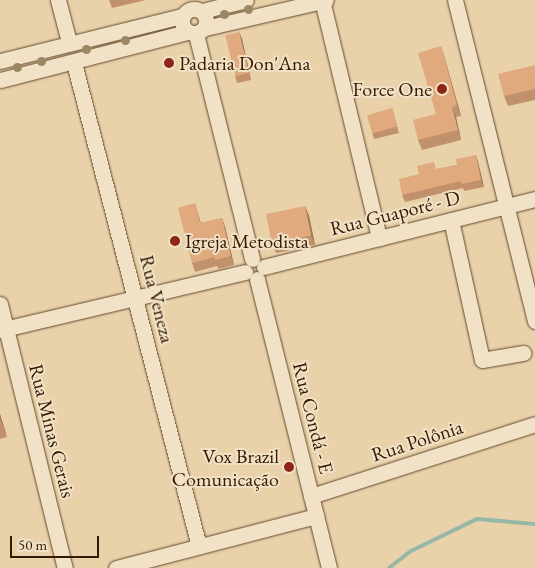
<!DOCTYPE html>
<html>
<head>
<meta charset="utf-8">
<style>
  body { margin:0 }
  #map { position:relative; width:535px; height:568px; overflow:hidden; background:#e9d2a9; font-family:"EB Garamond",serif }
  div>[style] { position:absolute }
  .stream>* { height:4px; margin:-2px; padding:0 2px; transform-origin:2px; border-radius:2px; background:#97b8a6 }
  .roads { filter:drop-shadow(0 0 1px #63472c) drop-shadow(0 0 1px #63472c) }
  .minor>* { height:15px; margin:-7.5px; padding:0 7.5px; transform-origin:7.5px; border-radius:7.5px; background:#f1e2c7 }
  .minor>.ring { margin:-7.5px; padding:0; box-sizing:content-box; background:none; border:15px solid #f1e2c7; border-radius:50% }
  .trees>* { width:9px; height:9px; margin:-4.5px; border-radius:50%; background:#9b8764 }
  .wall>* { inset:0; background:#c1916c }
  .shaded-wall>* { inset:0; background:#9d7658 }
  .building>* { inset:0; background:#e0a97e; transform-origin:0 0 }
  .dots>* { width:14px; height:14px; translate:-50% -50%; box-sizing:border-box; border:2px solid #f1e2c7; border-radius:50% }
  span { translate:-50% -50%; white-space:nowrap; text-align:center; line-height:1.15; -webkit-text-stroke:4px #f1e2c7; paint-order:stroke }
  .poi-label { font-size:20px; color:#361902 }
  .left { translate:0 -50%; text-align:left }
  .right { translate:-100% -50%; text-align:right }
  .street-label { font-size:20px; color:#361902 }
  .scale { position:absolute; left:10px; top:536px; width:89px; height:22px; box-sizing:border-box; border:2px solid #361902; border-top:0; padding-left:6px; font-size:15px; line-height:18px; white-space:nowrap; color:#361902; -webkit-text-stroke:4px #f1e2c7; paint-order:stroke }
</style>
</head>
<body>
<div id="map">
  <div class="stream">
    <i style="left:389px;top:568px;width:28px;rotate:-38deg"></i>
    <i style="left:411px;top:551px;width:73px;rotate:-25.9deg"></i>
    <i style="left:477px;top:519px;width:58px;rotate:4.9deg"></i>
  </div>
  <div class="roads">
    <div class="minor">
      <i style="left:58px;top:0;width:43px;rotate:75.3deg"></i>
      <i style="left:322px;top:0;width:245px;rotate:76.5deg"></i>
      <i style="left:455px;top:0;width:331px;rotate:76deg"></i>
      <i class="ring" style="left:182px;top:9px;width:9px;height:9px"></i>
      <i style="left:202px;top:11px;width:45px;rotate:-14deg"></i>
      <i style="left:205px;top:28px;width:124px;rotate:-13deg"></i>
      <i style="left:196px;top:34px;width:232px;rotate:76deg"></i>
      <i style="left:0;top:61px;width:187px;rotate:-13.9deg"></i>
      <i style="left:74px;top:63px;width:499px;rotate:75.5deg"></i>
      <i style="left:0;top:80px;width:193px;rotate:-14.4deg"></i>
      <i style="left:451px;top:220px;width:143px;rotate:77.5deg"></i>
      <i style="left:482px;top:360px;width:42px;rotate:-9.7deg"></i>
      <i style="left:264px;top:267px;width:279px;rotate:-14.1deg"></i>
      <i style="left:257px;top:279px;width:298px;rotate:76deg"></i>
      <i style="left:0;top:304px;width:272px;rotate:76.2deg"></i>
      <i style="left:0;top:330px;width:252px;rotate:-13.3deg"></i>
      <i style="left:311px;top:496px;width:235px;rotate:-17.8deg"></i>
      <i style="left:116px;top:568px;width:207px;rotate:-14.6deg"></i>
    </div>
  </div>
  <div class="trees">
    <i style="left:248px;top:9px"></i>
    <i style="left:224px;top:14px"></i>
    <i style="left:125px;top:40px"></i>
    <i style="left:86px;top:49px"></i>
    <i style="left:41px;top:61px"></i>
    <i style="left:17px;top:67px"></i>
  </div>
  <div class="wall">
    <i style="clip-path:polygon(109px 0,146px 0,112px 8px)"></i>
    <i style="clip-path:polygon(239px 32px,242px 39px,251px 80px,237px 83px,235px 76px)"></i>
    <i style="clip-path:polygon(441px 46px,444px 56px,461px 116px,456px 117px,461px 140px,422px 150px,418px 140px,436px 114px)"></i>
    <i style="clip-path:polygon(535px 65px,535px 100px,508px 106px,504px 96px)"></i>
    <i style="clip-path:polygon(392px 108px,399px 133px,374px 139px,372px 132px)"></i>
    <i style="clip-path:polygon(476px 155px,478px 162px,484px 187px,464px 191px,463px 188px,405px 202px,402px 195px,437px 169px,457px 165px)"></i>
    <i style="clip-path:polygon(195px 203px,201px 223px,222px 218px,225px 227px,234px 265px,219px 269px,217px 266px,195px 272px,192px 263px)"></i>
    <i style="clip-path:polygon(305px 206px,309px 216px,315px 245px,276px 253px,272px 243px)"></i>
    <i style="clip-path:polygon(0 414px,7px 437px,0 439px)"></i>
  </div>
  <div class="shaded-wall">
    <i style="clip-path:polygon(239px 32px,242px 39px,251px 80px,249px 73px)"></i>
    <i style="clip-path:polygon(441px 46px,444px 56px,461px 116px,457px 105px)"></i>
    <i style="clip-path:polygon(452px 107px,456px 117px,461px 140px,458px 130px)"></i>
    <i style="clip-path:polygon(476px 155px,478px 162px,484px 187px,481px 180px)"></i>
    <i style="clip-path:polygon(305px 206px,309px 216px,315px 245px,311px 235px)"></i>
    <i style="clip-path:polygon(222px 218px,225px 227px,234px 265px,231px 256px)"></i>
    <i style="clip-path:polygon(0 414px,7px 437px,0 418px)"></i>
  </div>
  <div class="building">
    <i style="left:239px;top:32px;width:42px;height:14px;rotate:76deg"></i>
    <i style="clip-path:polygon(441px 46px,457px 105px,452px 107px,458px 130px,418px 140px,413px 120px,436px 114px,418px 53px)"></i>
    <i style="clip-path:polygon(535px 65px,535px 89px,504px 96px,498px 74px)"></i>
    <i style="left:392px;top:108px;width:19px;height:26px;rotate:74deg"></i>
    <i style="clip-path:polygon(476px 155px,481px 180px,461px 184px,461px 181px,402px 195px,399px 179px,419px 174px,417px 166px,434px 162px,436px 169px,457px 165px,456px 159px)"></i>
    <i style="clip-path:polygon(195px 203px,200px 223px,222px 218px,231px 256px,215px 260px,215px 257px,192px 263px,178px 208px)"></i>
    <i style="left:305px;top:206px;width:30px;height:40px;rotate:78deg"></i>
  </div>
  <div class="dots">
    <i style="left:169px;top:63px;background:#8f2418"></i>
    <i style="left:442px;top:89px;background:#8f2418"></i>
    <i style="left:175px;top:241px;background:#8f2418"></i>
    <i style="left:289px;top:467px;background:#8f2418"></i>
  </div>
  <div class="poi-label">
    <span class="left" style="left:179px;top:63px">Padaria Don'Ana</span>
    <span class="right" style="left:432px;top:89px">Force One</span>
    <span class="left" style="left:185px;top:241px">Igreja Metodista</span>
    <span class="right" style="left:279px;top:468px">Vox Brazil<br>Comunicação</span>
  </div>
  <div class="street-label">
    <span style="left:395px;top:213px;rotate:-14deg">Rua Guaporé - D</span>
    <span style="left:157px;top:299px;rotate:76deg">Rua Veneza</span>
    <span style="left:313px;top:418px;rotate:76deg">Rua Condá - E</span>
    <span style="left:52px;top:431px;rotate:76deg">Rua Minas Gerais</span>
    <span style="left:417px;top:441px;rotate:-18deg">Rua Polônia</span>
  </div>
  <div class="scale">50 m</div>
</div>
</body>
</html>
